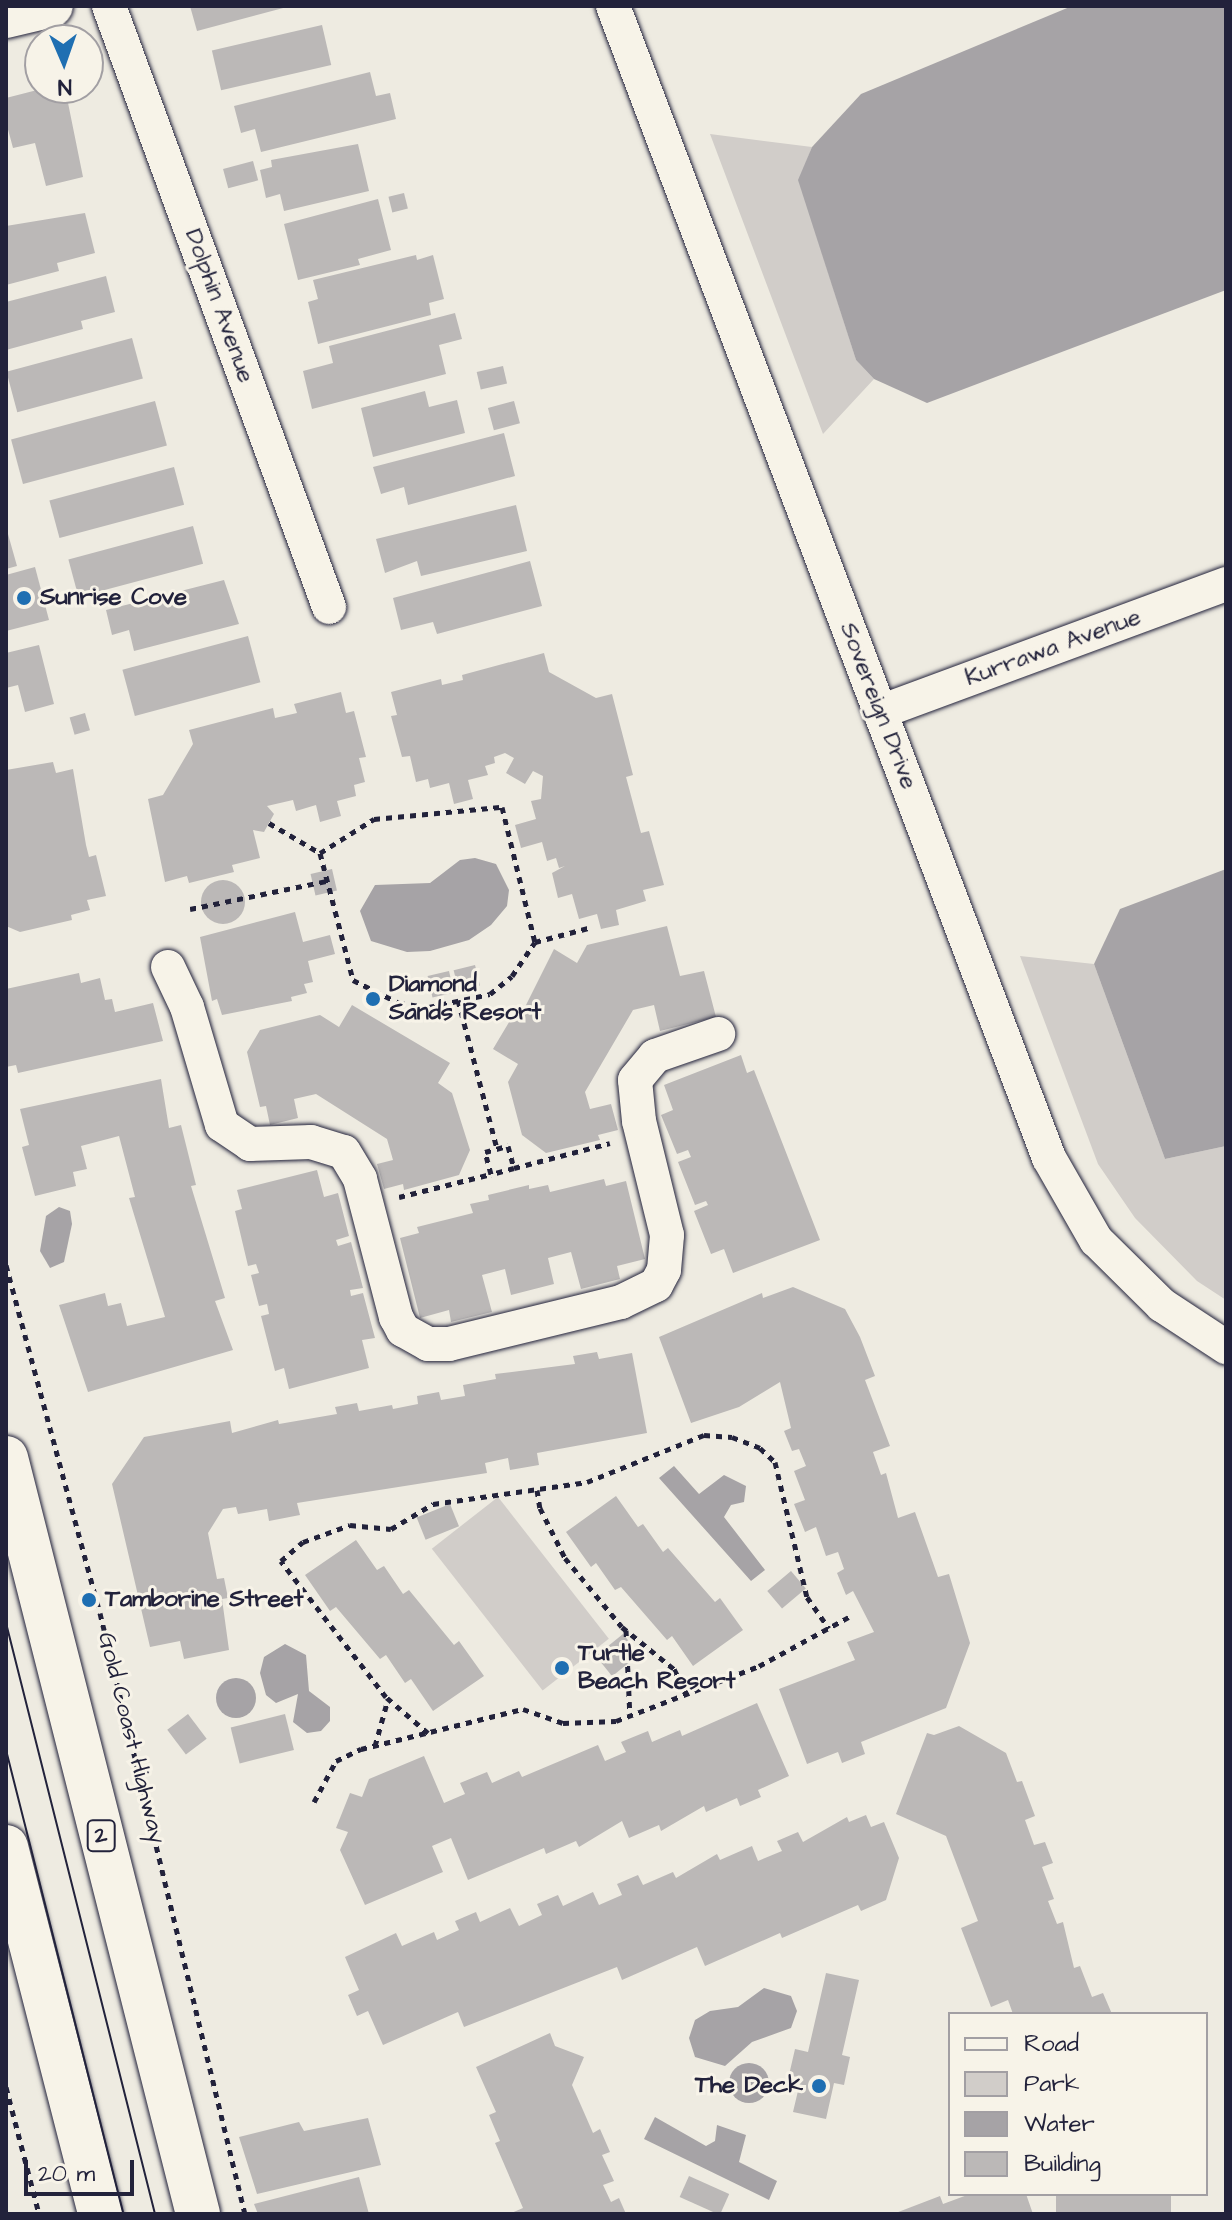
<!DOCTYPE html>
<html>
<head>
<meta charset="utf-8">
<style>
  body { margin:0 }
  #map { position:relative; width:1232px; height:2220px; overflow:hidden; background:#eeebe1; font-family:"Architects Daughter",sans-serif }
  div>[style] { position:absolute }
  .green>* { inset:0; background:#d1cdc9; transform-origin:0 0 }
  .water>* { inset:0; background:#a6a3a6 }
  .round { border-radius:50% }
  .building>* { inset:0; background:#bbb8b7; transform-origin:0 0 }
  .path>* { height:5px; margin-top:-2.5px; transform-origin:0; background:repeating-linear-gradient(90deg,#22223b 0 6px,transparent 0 12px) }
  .roads { filter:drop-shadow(0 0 2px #22223b) drop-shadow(0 0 2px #22223b) }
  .minor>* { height:34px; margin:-17px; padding:0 17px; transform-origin:17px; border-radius:17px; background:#f7f3e8 }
  .tertiary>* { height:42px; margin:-21px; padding:0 21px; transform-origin:21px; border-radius:21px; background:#f7f3e8 }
  .trunk>* { height:44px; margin:-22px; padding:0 22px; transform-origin:22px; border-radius:22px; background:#f7f3e8 }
  .tram>* { height:2px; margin:-1px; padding:0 1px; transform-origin:1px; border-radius:1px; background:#22223b }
  .dots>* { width:22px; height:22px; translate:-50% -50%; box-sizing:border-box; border:4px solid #f7f3e8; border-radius:50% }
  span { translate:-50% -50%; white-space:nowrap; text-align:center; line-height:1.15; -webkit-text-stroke:6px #f7f3e8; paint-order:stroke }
  .shield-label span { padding:2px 6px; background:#f7f3e8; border:2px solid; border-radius:6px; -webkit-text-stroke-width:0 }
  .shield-label { font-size:22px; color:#22223b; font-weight:700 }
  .street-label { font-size:24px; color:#22223b }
  .poi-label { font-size:24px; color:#22223b; font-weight:700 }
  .left { translate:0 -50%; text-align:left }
  .right { translate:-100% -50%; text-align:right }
  .frame { position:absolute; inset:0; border:8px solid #22223b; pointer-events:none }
  .legend { position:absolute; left:948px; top:2012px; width:260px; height:184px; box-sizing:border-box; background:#f7f3e8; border:2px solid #a29fa3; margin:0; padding:10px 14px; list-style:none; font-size:24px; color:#22223b }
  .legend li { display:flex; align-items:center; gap:16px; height:40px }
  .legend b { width:40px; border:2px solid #a29fa3 }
  .north { position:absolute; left:24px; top:24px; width:80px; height:80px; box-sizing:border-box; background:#f7f3e8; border:2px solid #a29fa3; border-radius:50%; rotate:178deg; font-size:22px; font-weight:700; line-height:32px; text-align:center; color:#22223b }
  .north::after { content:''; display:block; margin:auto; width:28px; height:36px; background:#1f6fb2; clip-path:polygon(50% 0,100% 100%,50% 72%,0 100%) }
  .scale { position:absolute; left:24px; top:2160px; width:110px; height:36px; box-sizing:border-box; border:4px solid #22223b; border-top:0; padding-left:10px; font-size:24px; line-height:28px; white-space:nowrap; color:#22223b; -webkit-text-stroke:6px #f7f3e8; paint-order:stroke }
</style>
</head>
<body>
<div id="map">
  <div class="green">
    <i style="clip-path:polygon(710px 134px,812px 147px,799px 180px,856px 360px,874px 379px,823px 434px)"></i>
    <i style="clip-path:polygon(1020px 956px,1094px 964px,1165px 1159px,1226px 1146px,1226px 1300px,1197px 1281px,1135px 1218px,1098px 1164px)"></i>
    <i style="left:498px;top:1497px;width:180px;height:84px;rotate:52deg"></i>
  </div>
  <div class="water">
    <i style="clip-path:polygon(1072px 6px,1226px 6px,1226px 290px,927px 403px,874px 379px,856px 360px,798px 180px,812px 147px,861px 94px)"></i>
    <i style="clip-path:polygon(475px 858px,496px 864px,509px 890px,507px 906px,491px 925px,469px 940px,430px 951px,407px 952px,371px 941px,360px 911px,375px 885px,430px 883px,460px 860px)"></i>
    <i style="clip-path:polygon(1226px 869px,1226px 1146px,1165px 1159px,1094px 964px,1120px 909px)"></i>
    <i style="clip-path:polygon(59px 1207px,70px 1211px,72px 1224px,64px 1262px,50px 1268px,40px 1251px,46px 1216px)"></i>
    <i style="clip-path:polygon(674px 1466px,699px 1494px,724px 1475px,746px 1486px,744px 1502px,731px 1505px,724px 1517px,765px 1570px,751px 1581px,659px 1478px)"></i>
    <i style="clip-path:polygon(285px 1644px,306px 1655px,309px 1691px,330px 1707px,330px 1721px,321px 1731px,307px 1733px,293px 1722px,298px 1694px,276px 1703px,266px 1695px,260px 1673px,264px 1657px)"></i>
    <i class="round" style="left:216px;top:1678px;width:40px;height:40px"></i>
    <i style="clip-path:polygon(764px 1988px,791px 1996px,797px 2011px,791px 2028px,752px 2042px,725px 2066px,695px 2057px,689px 2038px,695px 2020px,710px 2011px,738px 2007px)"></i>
    <i class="round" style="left:729px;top:2063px;width:40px;height:40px"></i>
    <i style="clip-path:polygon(655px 2117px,706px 2146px,715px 2141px,717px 2125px,746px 2135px,739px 2162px,777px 2181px,769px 2200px,644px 2139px)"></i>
  </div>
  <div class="building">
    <i style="clip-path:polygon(190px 6px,287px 6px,287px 7px,197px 31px)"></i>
    <i style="left:322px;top:25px;width:41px;height:113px;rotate:77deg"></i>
    <i style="clip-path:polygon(370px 72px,376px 96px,390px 93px,396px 119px,261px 152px,255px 129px,241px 133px,234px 106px)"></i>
    <i style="clip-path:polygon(45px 88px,65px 88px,83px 177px,46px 186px,35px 143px,13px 148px,6px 122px,6px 98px)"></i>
    <i style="clip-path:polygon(358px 144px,369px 191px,284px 211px,280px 194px,266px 198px,260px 170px,272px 167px,271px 160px)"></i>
    <i style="left:253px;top:161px;width:20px;height:31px;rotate:75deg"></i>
    <i style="left:404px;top:193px;width:16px;height:16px;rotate:76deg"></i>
    <i style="clip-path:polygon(378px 199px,391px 250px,358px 259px,360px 265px,298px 280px,284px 224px)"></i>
    <i style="clip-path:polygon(85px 213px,95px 253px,57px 263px,59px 271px,6px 285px,6px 226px)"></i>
    <i style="clip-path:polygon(416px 255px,417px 260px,433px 255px,444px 299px,429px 303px,431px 315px,318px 344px,308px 302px,318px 299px,313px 280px)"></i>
    <i style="clip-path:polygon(106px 276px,115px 312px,81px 321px,83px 329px,6px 350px,6px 302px)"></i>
    <i style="clip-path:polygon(455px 313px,462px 339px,439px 345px,446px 374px,312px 409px,303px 371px,333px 363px,329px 346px)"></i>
    <i style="left:132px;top:338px;width:42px;height:130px;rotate:75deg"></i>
    <i style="left:503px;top:366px;width:18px;height:27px;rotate:77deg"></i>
    <i style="clip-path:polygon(425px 391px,429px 407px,457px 400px,465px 433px,373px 457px,361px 408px)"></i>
    <i style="left:155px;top:401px;width:46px;height:149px;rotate:75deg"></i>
    <i style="left:514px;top:401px;width:23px;height:27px;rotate:75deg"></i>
    <i style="clip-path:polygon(504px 433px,515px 476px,408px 505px,404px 487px,381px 494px,373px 467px)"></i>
    <i style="left:174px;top:467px;width:39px;height:129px;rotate:75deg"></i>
    <i style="clip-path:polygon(516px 505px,527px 551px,421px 576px,417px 561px,385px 573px,376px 539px)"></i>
    <i style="left:193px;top:526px;width:39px;height:129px;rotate:75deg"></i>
    <i style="clip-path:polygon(6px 527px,17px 566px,6px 569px)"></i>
    <i style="clip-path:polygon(530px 561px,542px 606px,437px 634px,433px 622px,401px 630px,393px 598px)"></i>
    <i style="clip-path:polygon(35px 567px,49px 620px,6px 631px,6px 575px)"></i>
    <i style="clip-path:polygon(224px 580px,239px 624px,134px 651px,129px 630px,112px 635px,106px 610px)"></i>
    <i style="left:248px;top:636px;width:48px;height:130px;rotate:75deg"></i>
    <i style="clip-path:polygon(39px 645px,54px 704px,25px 712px,18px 685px,6px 688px,6px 653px)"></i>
    <i style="clip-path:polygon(544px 653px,549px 672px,596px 698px,612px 694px,633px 775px,626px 777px,641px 833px,649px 831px,664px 885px,643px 890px,646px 901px,616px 910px,619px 925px,601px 929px,597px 914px,579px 919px,572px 894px,558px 898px,552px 873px,565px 866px,559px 868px,556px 858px,547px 861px,542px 842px,521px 848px,515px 825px,536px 819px,531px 801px,541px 799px,543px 776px,533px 771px,525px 784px,506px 773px,514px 758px,505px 753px,494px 757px,495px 763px,485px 766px,488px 775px,468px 780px,473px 799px,454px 804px,449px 783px,430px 788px,428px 779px,416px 782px,410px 756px,402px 757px,391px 716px,397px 715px,391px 692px,441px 679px,442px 685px,463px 680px,462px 675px)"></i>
    <i style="clip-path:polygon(341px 692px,346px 713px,354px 711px,366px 757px,359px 758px,365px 782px,354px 785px,356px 796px,337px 801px,341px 816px,320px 822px,316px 805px,296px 811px,293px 800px,267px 806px,274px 814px,264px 832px,253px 830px,260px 858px,232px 865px,234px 872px,189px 883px,187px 876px,165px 882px,148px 799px,163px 795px,193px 744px,189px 730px,273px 708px,275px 718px,297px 713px,294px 704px)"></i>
    <i style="left:85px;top:713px;width:18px;height:16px;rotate:74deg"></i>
    <i style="clip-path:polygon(53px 762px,56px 773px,73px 769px,86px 845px,89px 857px,96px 855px,106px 896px,87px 900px,90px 910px,71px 915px,72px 920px,20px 932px,6px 926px,6px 770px)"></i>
    <i style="left:332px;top:869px;width:22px;height:22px;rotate:77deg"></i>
    <i class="round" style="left:201px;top:880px;width:44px;height:44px"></i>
    <i style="clip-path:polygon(295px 912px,303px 942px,330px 935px,335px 954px,308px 961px,313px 982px,304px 984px,307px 993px,291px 997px,292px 1001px,222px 1015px,217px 999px,212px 1001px,200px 937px)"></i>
    <i style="clip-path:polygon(667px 926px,680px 976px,704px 971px,716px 1017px,660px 1031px,654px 1005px,633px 1010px,585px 1092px,590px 1109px,611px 1104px,618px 1130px,598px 1135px,600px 1140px,546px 1153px,522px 1135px,508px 1082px,518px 1064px,493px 1049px,515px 1012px,521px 1015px,554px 949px,577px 963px,587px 945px)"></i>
    <i style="left:475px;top:965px;width:21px;height:22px;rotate:76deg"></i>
    <i style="left:449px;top:971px;width:22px;height:22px;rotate:77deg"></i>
    <i style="clip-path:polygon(79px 973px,81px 983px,100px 978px,105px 1000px,112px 999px,115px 1012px,153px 1003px,163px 1041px,18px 1073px,16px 1065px,6px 1067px,6px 989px)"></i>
    <i style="clip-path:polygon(352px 1005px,450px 1063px,438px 1083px,452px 1093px,470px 1150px,459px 1175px,404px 1190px,403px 1184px,384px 1189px,377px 1164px,393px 1160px,387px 1139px,316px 1094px,294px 1099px,298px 1118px,270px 1125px,266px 1106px,260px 1107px,247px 1052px,260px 1030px,320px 1015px,339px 1027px)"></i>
    <i style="clip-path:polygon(741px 1055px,747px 1073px,754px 1070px,820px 1240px,733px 1273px,724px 1249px,711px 1254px,694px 1211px,708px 1205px,706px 1201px,695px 1205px,678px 1162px,691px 1157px,688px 1150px,677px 1154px,661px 1115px,673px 1110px,664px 1085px)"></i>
    <i style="clip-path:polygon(161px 1079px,169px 1128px,181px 1125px,196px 1185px,191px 1186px,225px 1298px,215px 1301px,233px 1350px,88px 1392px,59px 1305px,105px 1293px,108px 1306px,121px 1303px,127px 1326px,165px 1317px,129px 1198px,135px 1197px,119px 1136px,81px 1146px,87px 1169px,73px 1172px,76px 1186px,35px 1196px,22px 1147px,29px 1145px,20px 1109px)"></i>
    <i style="clip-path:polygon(317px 1170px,324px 1197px,338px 1193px,349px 1236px,336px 1240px,338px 1246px,351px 1242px,363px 1288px,350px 1290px,351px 1296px,363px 1293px,375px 1338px,362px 1340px,369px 1368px,289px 1389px,284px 1368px,275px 1371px,261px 1316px,269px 1314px,267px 1304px,259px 1306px,251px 1275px,259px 1273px,256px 1264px,248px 1266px,235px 1211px,242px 1209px,237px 1190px)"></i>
    <i style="clip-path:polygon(604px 1179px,606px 1186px,626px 1181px,645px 1259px,617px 1266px,620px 1279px,581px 1289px,571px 1252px,548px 1258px,554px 1284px,511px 1295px,505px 1269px,482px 1275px,492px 1312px,451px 1322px,449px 1310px,420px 1318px,400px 1238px,419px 1233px,417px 1227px,473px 1213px,470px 1204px,489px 1200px,488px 1195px,529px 1185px,529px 1189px,548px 1185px,550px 1192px)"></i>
    <i style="clip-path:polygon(793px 1287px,845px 1309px,860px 1337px,875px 1376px,865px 1380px,890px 1446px,873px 1452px,881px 1475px,886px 1473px,898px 1518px,915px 1512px,938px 1577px,949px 1574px,970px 1643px,946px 1708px,861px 1742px,865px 1754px,842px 1763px,838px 1752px,807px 1764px,779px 1689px,855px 1660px,847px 1642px,874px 1632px,853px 1591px,846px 1595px,837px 1573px,844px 1569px,838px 1552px,826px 1556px,816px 1527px,805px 1532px,794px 1504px,805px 1500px,794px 1471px,806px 1466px,799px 1449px,792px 1451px,784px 1431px,791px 1428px,780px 1382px,739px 1407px,691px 1423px,659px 1337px,762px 1293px,763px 1298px)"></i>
    <i style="clip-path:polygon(597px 1352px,599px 1359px,632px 1353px,647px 1433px,537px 1453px,539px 1465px,510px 1470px,508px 1458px,485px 1463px,487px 1473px,297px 1503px,300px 1515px,269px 1521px,267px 1509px,238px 1514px,236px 1507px,223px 1509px,208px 1533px,217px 1579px,224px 1578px,228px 1598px,222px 1599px,229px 1650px,184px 1659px,180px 1641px,150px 1647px,112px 1484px,144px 1437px,230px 1421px,232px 1433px,278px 1420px,279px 1424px,337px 1414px,335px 1407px,357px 1403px,359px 1411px,392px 1405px,393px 1409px,418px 1404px,417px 1396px,439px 1392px,441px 1400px,465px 1396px,463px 1385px,496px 1379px,495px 1374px,575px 1364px,573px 1356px)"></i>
    <i style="clip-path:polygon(616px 1496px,638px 1527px,643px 1524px,663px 1552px,668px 1548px,715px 1602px,720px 1598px,743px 1630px,693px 1666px,672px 1636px,667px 1640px,621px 1587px,615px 1590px,596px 1563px,591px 1567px,566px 1532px)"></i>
    <i style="left:450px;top:1504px;width:24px;height:36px;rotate:68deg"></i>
    <i style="clip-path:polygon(356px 1540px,377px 1570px,384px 1566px,403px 1594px,409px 1590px,454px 1645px,459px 1641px,484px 1676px,433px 1711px,411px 1679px,405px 1683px,386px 1655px,380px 1659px,336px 1607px,330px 1611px,305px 1575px)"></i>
    <i style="left:791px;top:1571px;width:23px;height:31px;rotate:50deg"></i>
    <i style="left:623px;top:1634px;width:26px;height:35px;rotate:51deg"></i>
    <i style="clip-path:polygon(757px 1703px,789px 1776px,758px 1790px,761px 1797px,740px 1806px,737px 1798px,706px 1812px,704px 1806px,661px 1831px,659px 1825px,629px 1838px,622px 1821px,579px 1847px,576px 1841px,546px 1854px,544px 1848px,468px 1880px,451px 1838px,432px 1846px,443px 1872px,365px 1905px,340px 1850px,348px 1832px,336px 1828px,350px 1793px,362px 1797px,369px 1779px,424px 1756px,444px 1803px,465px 1794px,460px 1783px,487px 1772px,492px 1783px,519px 1771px,522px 1777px,598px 1745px,605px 1761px,626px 1752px,621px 1742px,648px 1731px,652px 1742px,680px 1730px,682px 1736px)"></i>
    <i style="left:188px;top:1714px;width:31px;height:26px;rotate:53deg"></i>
    <i style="left:285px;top:1714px;width:37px;height:56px;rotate:76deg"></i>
    <i style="clip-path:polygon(959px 1726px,1006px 1753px,1017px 1782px,1022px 1781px,1035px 1816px,1025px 1820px,1034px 1845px,1045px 1842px,1053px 1863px,1042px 1867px,1054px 1899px,1048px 1901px,1057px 1924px,1063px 1922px,1074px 1968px,1080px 1966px,1092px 1997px,1103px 1993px,1112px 2014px,1013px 2014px,1008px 2000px,991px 2007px,961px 1928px,978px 1921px,946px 1836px,896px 1814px,927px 1733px,934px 1735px)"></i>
    <i style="clip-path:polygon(866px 1815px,871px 1827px,884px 1822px,899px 1858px,886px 1900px,861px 1911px,858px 1905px,782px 1938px,780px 1933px,705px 1966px,697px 1947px,622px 1980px,617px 1967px,464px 2027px,458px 2012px,383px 2045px,368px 2011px,357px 2016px,348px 1995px,359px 1990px,345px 1957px,396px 1933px,402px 1946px,434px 1932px,437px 1940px,459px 1930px,455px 1921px,476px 1912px,480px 1922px,510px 1908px,519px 1926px,542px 1915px,537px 1904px,558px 1895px,563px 1906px,593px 1892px,599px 1905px,622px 1895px,617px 1884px,638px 1875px,643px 1885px,673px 1872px,676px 1878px,717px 1854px,720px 1860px,752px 1846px,758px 1861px,782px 1851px,777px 1841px,798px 1832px,803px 1842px,847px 1817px,849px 1822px)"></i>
    <i style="clip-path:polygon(826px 1973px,859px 1980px,842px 2055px,850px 2057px,844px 2085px,834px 2083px,826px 2119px,793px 2112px,801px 2078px,789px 2075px,795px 2049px,808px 2052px)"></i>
    <i style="clip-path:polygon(550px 2033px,555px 2046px,584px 2057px,572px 2085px,593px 2133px,600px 2129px,610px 2152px,602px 2155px,614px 2181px,603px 2185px,611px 2202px,619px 2198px,626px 2214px,509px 2214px,523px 2208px,495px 2143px,500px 2141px,489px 2115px,496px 2112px,476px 2067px)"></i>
    <i style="clip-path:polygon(368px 2118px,381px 2165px,257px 2194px,239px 2137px,299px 2122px,304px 2131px)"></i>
    <i style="left:689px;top:2176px;width:44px;height:23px;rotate:24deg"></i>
    <i style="clip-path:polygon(359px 2177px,369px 2214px,258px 2214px,254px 2204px)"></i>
    <i style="clip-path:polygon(970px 2194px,1026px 2194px,1033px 2214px,893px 2214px,940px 2196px,943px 2204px)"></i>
    <i style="left:1056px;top:2194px;width:115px;height:21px"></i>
  </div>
  <div class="path">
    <i style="left:269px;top:823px;width:59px;rotate:30.5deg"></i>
    <i style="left:320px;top:853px;width:131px;rotate:75.4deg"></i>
    <i style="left:353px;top:980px;width:51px;rotate:26.6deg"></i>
    <i style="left:399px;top:1003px;width:30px;rotate:8deg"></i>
    <i style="left:429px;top:1007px;width:62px;rotate:-12deg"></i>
    <i style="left:490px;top:994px;width:28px;rotate:-39deg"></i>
    <i style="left:512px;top:976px;width:41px;rotate:-55.9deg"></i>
    <i style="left:535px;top:942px;width:59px;rotate:-14.7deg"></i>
    <i style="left:320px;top:853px;width:64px;rotate:-32.2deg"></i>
    <i style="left:374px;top:819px;width:129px;rotate:-5.4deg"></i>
    <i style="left:502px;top:807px;width:139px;rotate:76.3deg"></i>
    <i style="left:190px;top:909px;width:140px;rotate:-11.6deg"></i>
    <i style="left:458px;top:1000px;width:154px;rotate:75.3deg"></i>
    <i style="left:508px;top:1146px;width:23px;rotate:75deg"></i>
    <i style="left:514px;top:1168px;width:24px;rotate:165deg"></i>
    <i style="left:491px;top:1174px;width:23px;rotate:-105deg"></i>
    <i style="left:485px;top:1152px;width:24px;rotate:-15deg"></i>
    <i style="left:514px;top:1168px;width:99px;rotate:-14.6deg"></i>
    <i style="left:399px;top:1197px;width:95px;rotate:-14deg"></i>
    <i style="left:6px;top:1265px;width:360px;rotate:74.9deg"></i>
    <i style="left:100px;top:1613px;width:618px;rotate:76.44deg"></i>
    <i style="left:537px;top:1490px;width:18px;rotate:81deg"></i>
    <i style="left:540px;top:1508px;width:56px;rotate:63.4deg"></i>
    <i style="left:565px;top:1558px;width:89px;rotate:50.4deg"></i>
    <i style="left:622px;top:1627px;width:67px;rotate:38.9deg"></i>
    <i style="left:674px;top:1669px;width:31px;rotate:63deg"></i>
    <i style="left:626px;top:1630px;width:87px;rotate:87.4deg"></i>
    <i style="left:428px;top:1733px;width:55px;rotate:-139.4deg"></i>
    <i style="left:386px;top:1697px;width:172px;rotate:-127.7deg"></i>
    <i style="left:281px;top:1561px;width:29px;rotate:-41deg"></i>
    <i style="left:303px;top:1542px;width:50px;rotate:-19.9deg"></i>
    <i style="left:350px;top:1525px;width:41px;rotate:5.6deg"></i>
    <i style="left:391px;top:1529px;width:49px;rotate:-30.8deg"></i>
    <i style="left:433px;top:1504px;width:156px;rotate:-8.1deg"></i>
    <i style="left:587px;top:1482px;width:126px;rotate:-21.9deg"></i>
    <i style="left:704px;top:1435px;width:28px;rotate:4deg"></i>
    <i style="left:732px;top:1437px;width:30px;rotate:21deg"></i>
    <i style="left:760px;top:1448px;width:21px;rotate:43deg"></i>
    <i style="left:775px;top:1462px;width:139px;rotate:76.7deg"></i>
    <i style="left:807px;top:1597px;width:38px;rotate:55deg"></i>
    <i style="left:375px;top:1746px;width:49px;rotate:-74.5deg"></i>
    <i style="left:314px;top:1802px;width:47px;rotate:-61.8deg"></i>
    <i style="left:336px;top:1761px;width:28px;rotate:-26deg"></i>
    <i style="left:361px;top:1749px;width:167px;rotate:-13.9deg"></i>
    <i style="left:523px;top:1709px;width:42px;rotate:19.3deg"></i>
    <i style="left:563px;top:1723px;width:53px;rotate:-2.2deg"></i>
    <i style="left:616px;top:1721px;width:153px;rotate:-21deg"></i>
    <i style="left:759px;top:1666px;width:102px;rotate:-28.6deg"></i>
    <i style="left:6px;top:2087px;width:131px;rotate:75.4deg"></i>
  </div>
  <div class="roads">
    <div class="minor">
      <i style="left:109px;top:6px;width:640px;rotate:69.89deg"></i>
      <i style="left:613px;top:6px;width:1232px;rotate:69.27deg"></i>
      <i style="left:1049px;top:1158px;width:95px;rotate:60.2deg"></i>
      <i style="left:1096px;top:1240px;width:93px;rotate:44.6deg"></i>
      <i style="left:1162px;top:1305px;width:77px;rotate:33.3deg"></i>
      <i style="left:880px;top:712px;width:369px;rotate:-20.3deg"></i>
      <i style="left:168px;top:967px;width:44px;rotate:64.6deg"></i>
      <i style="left:187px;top:1007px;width:123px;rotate:73.5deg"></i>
      <i style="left:222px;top:1125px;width:34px;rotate:34deg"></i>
      <i style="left:250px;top:1144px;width:61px;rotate:-1.9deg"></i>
      <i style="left:311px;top:1142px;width:34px;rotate:17deg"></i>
      <i style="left:344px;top:1152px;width:31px;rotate:59deg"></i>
      <i style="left:360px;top:1179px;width:143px;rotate:75.4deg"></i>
      <i style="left:396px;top:1317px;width:15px;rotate:62deg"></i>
      <i style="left:403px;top:1330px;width:29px;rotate:29deg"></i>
      <i style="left:428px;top:1344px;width:21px"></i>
      <i style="left:449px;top:1344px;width:177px;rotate:-13.7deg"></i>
      <i style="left:621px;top:1302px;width:39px;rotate:-26deg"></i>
      <i style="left:656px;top:1285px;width:17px;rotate:-62deg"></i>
      <i style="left:664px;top:1270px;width:35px;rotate:-85deg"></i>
      <i style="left:667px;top:1235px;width:117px;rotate:-103.8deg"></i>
      <i style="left:639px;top:1121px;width:41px;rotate:-95.6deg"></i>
      <i style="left:635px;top:1080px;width:31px;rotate:-50deg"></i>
      <i style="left:655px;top:1056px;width:67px;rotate:-19.2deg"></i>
    </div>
    <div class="tertiary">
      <i style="left:6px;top:17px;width:47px;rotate:-13.4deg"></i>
    </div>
    <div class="trunk">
      <i style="left:6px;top:1458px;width:780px;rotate:75.75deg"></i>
      <i style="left:6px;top:1847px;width:379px;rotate:75.6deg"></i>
    </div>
  </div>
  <div class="tram">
    <i style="left:6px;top:1623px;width:609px;rotate:75.85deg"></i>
    <i style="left:6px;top:1750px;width:479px;rotate:75.8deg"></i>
  </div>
  <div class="dots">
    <i style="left:24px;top:598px;background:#1f6fb2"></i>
    <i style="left:373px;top:999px;background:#1f6fb2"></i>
    <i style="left:89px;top:1600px;background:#1f6fb2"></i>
    <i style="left:562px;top:1668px;background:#1f6fb2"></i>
    <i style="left:819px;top:2086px;background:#1f6fb2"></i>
  </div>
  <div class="shield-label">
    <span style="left:101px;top:1836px">2</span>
  </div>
  <div class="street-label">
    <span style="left:219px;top:306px;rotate:70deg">Dolphin Avenue</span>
    <span style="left:1053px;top:648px;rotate:-20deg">Kurrawa Avenue</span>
    <span style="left:878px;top:706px;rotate:69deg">Sovereign Drive</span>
    <span style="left:131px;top:1738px;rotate:76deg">Gold Coast Highway</span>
  </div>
  <div class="poi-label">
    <span class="left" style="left:40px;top:598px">Sunrise Cove</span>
    <span class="left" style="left:389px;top:999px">Diamond<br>Sands Resort</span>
    <span class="left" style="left:105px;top:1600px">Tamborine Street</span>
    <span class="left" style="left:578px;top:1668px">Turtle<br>Beach Resort</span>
    <span class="right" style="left:803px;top:2086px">The Deck</span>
  </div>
  <div class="frame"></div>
  <ul class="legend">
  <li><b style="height:10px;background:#f7f3e8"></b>Road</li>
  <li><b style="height:22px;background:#d1cdc9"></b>Park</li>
  <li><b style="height:22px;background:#a6a3a6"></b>Water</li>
  <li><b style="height:22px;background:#bbb8b7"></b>Building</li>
  </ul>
  <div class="north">N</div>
  <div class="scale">20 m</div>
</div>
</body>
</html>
